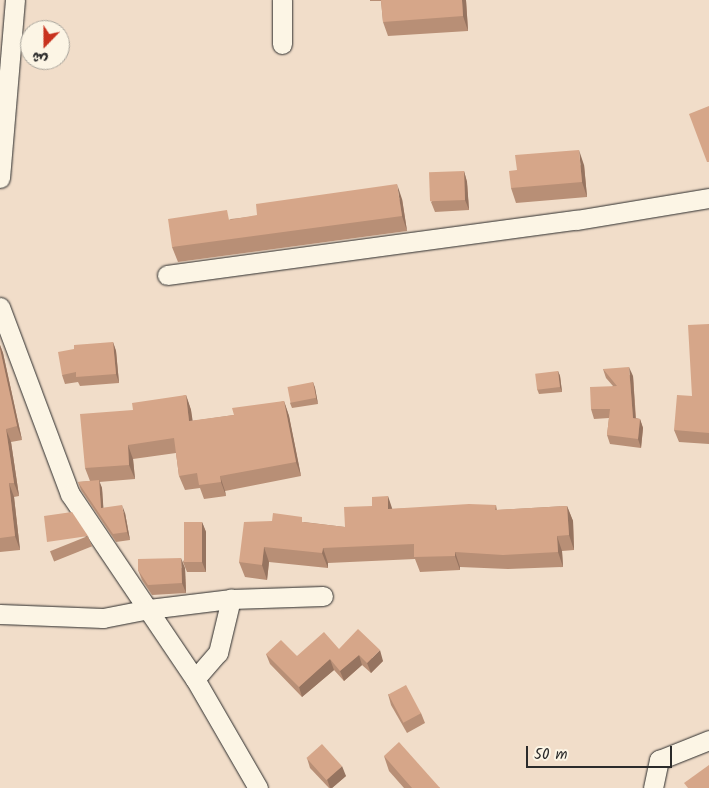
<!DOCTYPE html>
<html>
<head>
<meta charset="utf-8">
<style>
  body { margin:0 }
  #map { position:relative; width:709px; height:788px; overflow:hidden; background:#f1ddc9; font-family:Kalam,"Playpen Sans Arabic",sans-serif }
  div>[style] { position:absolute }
  .roads { filter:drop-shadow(0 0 1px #2b2b2b) drop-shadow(0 0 1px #2b2b2b) }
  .minor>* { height:19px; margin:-9.5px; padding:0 9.5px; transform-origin:9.5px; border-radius:9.5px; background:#fcf5e5 }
  .wall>* { inset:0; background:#b88f76; transform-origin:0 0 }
  .shaded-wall>* { inset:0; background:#967460 }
  .building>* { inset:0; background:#d6a689; transform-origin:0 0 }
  span { translate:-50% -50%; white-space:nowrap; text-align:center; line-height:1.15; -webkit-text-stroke:5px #fcf5e5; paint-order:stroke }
  .north { position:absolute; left:20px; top:20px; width:50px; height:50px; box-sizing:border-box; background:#fcf5e5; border:1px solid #a8a49b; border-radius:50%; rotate:202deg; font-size:14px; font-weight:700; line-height:20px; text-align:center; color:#2b2b2b }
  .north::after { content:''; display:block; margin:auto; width:18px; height:22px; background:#c8321e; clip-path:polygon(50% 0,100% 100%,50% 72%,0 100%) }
  .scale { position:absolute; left:526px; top:746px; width:146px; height:22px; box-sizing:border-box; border:2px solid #2b2b2b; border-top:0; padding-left:6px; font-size:15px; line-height:18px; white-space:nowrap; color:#2b2b2b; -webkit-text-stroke:4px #fcf5e5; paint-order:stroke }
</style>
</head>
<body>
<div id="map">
  <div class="roads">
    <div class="minor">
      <i style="left:282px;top:44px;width:44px;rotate:-90deg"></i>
      <i style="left:0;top:178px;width:179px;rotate:-85.2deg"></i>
      <i style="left:167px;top:275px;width:413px;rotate:-7.7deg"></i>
      <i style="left:576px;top:220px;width:135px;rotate:-9.4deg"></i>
      <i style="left:0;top:307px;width:200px;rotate:69.5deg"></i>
      <i style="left:70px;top:494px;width:223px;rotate:56deg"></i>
      <i style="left:195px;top:679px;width:126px;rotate:60deg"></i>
      <i style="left:0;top:614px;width:103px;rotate:2.2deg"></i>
      <i style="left:103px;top:618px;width:47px;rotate:-11.1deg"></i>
      <i style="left:149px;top:609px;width:83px;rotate:-7deg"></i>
      <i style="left:231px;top:599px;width:92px;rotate:-1.9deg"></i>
      <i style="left:195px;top:679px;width:35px;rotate:-49deg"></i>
      <i style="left:218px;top:653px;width:56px;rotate:-76.5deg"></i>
      <i style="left:653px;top:788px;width:29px;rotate:-78deg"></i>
      <i style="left:659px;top:760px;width:54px;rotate:-21.8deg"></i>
    </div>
  </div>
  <div class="wall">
    <i style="clip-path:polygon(370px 0,466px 0,468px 31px,388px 36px,383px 22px,381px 1px,370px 1px)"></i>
    <i style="clip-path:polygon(584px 165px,587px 197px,516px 203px,511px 188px,517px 170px)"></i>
    <i style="clip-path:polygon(464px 171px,467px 182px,469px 210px,435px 212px,431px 202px)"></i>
    <i style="clip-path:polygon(402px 199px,407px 231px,178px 262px,172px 247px,231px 219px)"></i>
    <i style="clip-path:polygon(709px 324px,709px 444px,679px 442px,674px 430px,692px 396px)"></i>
    <i style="clip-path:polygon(113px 342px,116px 351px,119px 383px,80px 386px,78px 382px,65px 384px,62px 375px)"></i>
    <i style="clip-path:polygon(0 345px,3px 353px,22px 440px,11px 442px,19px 496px,14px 497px,20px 550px,0 552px)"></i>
    <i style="clip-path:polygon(603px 369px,633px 376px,636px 418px,640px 419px,643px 428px,641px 448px,610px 444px,607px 435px,609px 418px,594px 419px,591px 409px,613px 386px,606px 378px)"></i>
    <i style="clip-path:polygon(558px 371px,560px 376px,562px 392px,539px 394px,537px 389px)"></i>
    <i style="clip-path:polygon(313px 382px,315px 388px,318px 404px,292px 408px,290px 403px)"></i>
    <i style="clip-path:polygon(186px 395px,191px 410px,192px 421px,234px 415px,284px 401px,289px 416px,301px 476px,225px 491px,226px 496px,204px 499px,200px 488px,185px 490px,179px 476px,176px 453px,133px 459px,135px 479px,99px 482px,102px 488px,103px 508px,125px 513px,130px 540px,116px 542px,81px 490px,78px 482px,90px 481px,85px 468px,133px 410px)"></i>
    <i style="clip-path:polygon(496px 505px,497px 510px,567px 506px,573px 521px,574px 550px,562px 551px,563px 567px,508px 569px,460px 567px,460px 570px,420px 572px,415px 559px,328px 563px,328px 568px,269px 562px,267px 580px,245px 577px,239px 562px,304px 522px,345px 527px,372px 506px,392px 509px)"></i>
    <i style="clip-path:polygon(202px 522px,206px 532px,206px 572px,187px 572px,183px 562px)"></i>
    <i style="left:88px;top:536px;width:11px;height:41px;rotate:68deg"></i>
    <i style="clip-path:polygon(185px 568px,186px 593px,152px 595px,142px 580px,138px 570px)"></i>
    <i style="clip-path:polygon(339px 649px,383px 661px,371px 673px,362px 665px,344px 681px,334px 670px,302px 697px,270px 664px,266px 654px,297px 656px)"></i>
    <i style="clip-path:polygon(388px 694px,421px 713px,425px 723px,407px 733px,391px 705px)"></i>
    <i style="clip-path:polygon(384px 756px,440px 788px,404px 788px,389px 771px)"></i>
    <i style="clip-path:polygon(307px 758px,346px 776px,332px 788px,329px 788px,310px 768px)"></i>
  </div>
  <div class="shaded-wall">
    <i style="clip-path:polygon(462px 0,466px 0,468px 31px,463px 16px)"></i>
    <i style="clip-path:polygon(579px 150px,584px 165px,587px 197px,582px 182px)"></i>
    <i style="clip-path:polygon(464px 171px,467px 182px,469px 210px,465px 200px)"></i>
    <i style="clip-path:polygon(397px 184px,402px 199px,407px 231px,402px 216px)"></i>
    <i style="clip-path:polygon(113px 342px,116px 351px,119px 383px,116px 374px)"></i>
    <i style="clip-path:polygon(0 345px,3px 353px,22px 440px,17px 426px,0 349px)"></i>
    <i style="clip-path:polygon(629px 367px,633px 376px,636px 427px,633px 418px)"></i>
    <i style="clip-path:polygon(558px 371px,560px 376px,562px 392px,560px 387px)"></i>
    <i style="clip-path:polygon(313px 382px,315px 388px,318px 404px,316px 398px)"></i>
    <i style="clip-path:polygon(186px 395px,191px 410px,195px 436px,189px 421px)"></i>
    <i style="clip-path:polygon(284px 401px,289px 416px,301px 476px,296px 462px)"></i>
    <i style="clip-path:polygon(640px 419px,643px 428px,641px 448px,638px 439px)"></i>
    <i style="clip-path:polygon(6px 429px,11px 442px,19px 496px,14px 483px)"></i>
    <i style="clip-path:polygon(128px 445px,133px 459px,135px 479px,129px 465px)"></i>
    <i style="clip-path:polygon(220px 476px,225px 491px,226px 496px,221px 482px)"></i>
    <i style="clip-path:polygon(99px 480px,102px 488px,104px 516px,101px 508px)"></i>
    <i style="clip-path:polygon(9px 483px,14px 497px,20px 550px,15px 536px)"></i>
    <i style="clip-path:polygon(388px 496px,393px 511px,388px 509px)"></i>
    <i style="clip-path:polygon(122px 505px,125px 513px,130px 540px,127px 532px)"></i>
    <i style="clip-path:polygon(567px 506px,573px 521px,574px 550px,569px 535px)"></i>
    <i style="clip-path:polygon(202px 522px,206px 532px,206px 572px,202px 562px)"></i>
    <i style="clip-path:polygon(557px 536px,562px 551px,563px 567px,558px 552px)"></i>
    <i style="clip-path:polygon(264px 547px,269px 562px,267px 580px,262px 565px)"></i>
    <i style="clip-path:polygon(323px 548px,328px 563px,328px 568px,322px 553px)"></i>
    <i style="clip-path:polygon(455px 552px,460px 567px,460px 570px,455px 556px)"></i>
    <i style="clip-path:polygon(181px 558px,185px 568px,186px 593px,182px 583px)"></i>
    <i style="clip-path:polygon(380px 650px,383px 661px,371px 673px,367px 663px)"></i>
    <i style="clip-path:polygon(359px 655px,362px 665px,344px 681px,340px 671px)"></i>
    <i style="clip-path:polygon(330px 659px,334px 670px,302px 697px,299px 687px)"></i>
    <i style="clip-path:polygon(342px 766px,346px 776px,332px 788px,330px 788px,327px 779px)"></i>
  </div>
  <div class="building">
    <i style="clip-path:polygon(381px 0,462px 0,463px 16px,383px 22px)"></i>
    <i style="clip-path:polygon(709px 106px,709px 162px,707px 162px,689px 114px)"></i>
    <i style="clip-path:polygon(579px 150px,582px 182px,511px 188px,509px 171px,517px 170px,515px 155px)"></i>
    <i style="left:464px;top:171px;width:29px;height:35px;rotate:88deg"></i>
    <i style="clip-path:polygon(397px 184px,402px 216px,172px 247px,168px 219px,227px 210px,229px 220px,257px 215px,256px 204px)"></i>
    <i style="clip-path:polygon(709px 324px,709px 433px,674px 430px,677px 395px,692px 396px,688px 325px)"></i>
    <i style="clip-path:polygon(113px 342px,116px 374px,76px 377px,76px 372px,62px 375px,58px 352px,74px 349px,74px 345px)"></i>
    <i style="clip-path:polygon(0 349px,17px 426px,6px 429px,14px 483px,9px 483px,15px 536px,0 538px)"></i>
    <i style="clip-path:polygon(629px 367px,633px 418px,640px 419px,638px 439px,607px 435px,610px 409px,591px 409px,590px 387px,617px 386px,603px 369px)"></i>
    <i style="left:558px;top:371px;width:16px;height:23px;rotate:83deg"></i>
    <i style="left:313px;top:382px;width:16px;height:26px;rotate:79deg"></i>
    <i style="clip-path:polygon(186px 395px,189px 421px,234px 415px,232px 408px,284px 401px,296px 462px,220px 476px,221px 482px,199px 485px,197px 473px,179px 476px,174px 438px,128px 445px,129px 465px,85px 468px,80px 414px,133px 410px,132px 403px)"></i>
    <i style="clip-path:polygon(99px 480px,101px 508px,122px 505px,127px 532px,113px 534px,78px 482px)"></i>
    <i style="clip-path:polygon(388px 496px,388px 509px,469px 504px,496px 505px,495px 510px,567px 506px,569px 535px,557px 536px,558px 552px,503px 555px,455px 552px,455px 556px,414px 557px,414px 544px,323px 548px,322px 553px,264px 547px,262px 565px,239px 562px,244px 522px,272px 521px,273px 513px,302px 517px,302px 522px,345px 527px,344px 507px,372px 506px,372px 497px)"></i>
    <i style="clip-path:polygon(72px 512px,88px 536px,47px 542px,44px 516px)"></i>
    <i style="left:184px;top:522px;width:18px;height:40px"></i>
    <i style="clip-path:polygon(181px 558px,182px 583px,148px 585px,138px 570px,138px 559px)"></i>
    <i style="clip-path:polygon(358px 629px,380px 650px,367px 663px,359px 655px,340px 671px,330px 659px,299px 687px,266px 654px,281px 640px,297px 656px,324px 632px,339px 649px)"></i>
    <i style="left:406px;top:685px;width:32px;height:20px;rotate:62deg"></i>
    <i style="clip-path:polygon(399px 742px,440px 788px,412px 788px,384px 756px)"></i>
    <i style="left:322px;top:744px;width:30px;height:21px;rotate:48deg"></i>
    <i style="clip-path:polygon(709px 765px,709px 788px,688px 788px,684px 783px)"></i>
  </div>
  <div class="north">ش</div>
  <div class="scale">50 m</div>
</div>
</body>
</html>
